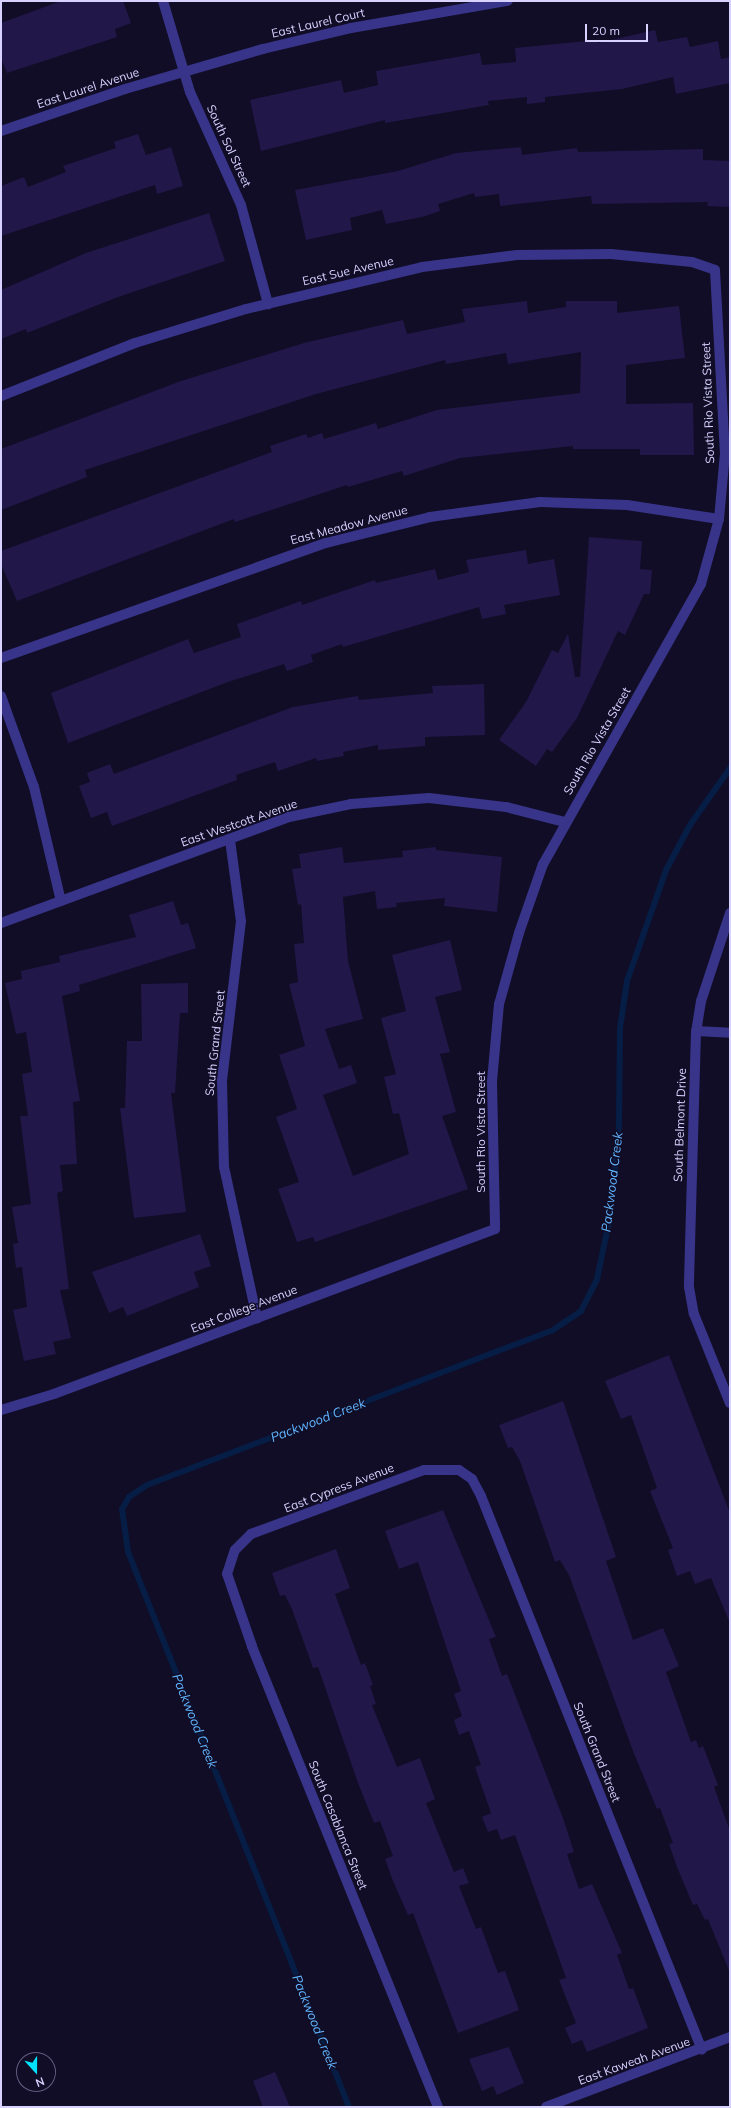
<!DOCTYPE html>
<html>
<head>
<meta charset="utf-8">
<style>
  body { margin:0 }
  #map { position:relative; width:731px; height:2108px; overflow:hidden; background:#110d26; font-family:Mulish,sans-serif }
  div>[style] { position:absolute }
  .stream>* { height:6px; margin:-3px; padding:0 3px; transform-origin:3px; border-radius:3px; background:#061d46 }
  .building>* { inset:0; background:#221749 }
  .minor>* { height:10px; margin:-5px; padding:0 5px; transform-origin:5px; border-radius:5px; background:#383489 }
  span { translate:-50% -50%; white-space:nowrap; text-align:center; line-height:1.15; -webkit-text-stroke:3px #110d26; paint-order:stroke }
  .street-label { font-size:12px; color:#d7d2ff }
  .water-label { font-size:13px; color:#60b4ff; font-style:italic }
  .frame { position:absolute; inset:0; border:2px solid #d7d2ff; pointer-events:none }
  .north { position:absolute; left:16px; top:2052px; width:40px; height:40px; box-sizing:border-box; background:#110d26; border:1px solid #605c7d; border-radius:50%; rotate:159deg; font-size:11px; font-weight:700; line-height:16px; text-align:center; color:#d7d2ff }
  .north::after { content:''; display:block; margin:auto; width:14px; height:18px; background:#00e2fd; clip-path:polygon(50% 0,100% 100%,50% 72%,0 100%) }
  .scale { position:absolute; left:585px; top:24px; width:63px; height:18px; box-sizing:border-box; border:2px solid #d7d2ff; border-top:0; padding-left:5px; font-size:12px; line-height:14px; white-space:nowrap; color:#d7d2ff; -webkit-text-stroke:3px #110d26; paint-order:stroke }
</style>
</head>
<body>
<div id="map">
  <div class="stream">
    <i style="left:349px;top:2107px;width:597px;rotate:-111.71deg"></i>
    <i style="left:128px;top:1552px;width:43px;rotate:-97.9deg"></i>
    <i style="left:122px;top:1509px;width:14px;rotate:-60deg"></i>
    <i style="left:129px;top:1497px;width:22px;rotate:-34deg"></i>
    <i style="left:147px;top:1485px;width:393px;rotate:-20.9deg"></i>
    <i style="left:514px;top:1345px;width:42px;rotate:-21deg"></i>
    <i style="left:553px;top:1330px;width:34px;rotate:-34deg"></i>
    <i style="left:581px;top:1311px;width:36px;rotate:-63deg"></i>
    <i style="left:597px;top:1279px;width:68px;rotate:-78.2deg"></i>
    <i style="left:611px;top:1212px;width:88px;rotate:-84.8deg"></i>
    <i style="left:619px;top:1124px;width:96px;rotate:-89.4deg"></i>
    <i style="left:620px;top:1028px;width:48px;rotate:-81.5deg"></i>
    <i style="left:627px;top:981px;width:118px;rotate:-70.6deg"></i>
    <i style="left:666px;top:870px;width:51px;rotate:-61.9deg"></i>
    <i style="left:690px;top:825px;width:70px;rotate:-54.9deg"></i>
  </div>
  <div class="building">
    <i style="clip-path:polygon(61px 1px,123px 1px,131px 23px,115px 29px,117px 37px,7px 73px,1px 58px,1px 23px)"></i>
    <i style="clip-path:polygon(655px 30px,658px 42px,687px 37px,690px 47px,718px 41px,721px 59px,730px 57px,730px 83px,676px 94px,673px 77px,622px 89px,545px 97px,545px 102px,527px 104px,527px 97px,488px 101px,489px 105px,385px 123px,385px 120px,261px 151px,250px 100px,341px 80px,344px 93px,378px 85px,376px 71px,480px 53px,482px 65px,516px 62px,515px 48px,598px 40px,598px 43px)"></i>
    <i style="clip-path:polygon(138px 134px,146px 155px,171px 147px,183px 186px,157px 194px,155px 185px,1px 236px,1px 186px,24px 177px,28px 187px,66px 172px,63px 166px,116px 148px,114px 142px)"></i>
    <i style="clip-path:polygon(521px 147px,522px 155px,577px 148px,578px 152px,703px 149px,703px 160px,730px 161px,730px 207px,707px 206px,708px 202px,592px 204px,591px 196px,500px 206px,499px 194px,475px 197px,474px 193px,438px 204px,440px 211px,422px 217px,386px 224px,382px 210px,350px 218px,352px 230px,306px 240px,295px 190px,398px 171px,456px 153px)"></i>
    <i style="clip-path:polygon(209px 213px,225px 261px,118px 297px,27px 333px,26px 329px,1px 339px,1px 290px,86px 253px)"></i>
    <i style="clip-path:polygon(527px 301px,528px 313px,566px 307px,566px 301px,617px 301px,617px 313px,679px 306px,685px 358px,626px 365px,626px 404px,693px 403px,694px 455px,640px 455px,640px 449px,573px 449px,573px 446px,460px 458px,404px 476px,402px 471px,348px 487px,347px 485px,235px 522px,234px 519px,17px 601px,1px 564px,1px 551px,272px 452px,270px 446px,306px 434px,308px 438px,322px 433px,324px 439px,376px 423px,378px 429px,437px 410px,580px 393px,581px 352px,508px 364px,506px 353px,446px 364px,445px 360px,316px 394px,85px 470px,87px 477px,1px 510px,1px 449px,181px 381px,304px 343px,403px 320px,407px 334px,465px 322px,462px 309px)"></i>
    <i style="clip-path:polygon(589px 537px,642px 541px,640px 569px,652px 570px,650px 594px,644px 594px,625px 635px,618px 631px,577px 718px,552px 752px,547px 749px,536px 766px,499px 740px,526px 702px,552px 650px,558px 653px,568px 634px,575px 677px,580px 677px)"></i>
    <i style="clip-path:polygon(526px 550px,528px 564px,554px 559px,560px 595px,504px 605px,506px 614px,482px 619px,479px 607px,343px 647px,342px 644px,311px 655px,313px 662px,287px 671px,284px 664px,228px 682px,68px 743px,51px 693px,188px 639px,194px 653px,241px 637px,237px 624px,301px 601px,302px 605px,375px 580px,376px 583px,435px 569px,438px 580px,469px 572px,466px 560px)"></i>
    <i style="clip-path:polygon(484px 684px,485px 735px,425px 737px,425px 746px,378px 750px,378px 745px,343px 752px,344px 756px,317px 761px,316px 758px,278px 771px,275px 762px,236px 775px,237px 780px,112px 826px,107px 812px,91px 818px,79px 786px,90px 782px,87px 773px,110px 764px,114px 774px,293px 707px,358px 696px,359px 700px,433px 693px,432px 686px)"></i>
    <i style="clip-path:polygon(342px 847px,344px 863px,403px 857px,402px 851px,436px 847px,436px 850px,502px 857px,497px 912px,444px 906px,445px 898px,396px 903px,397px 907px,377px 909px,375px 891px,343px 897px,348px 961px,363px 1019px,325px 1029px,339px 1069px,351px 1065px,357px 1083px,323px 1095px,353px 1176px,409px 1154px,399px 1113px,393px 1114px,384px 1077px,396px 1074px,381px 1018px,406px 1011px,392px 955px,450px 940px,462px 990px,435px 997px,450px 1052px,440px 1054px,456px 1112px,442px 1116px,468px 1189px,315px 1242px,313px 1237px,297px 1242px,278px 1189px,299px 1182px,276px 1117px,297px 1109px,279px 1055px,305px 1046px,289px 984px,298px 982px,294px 944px,304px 943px,301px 904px,298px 905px,292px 869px,301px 868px,299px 854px)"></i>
    <i style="clip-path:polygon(173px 901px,181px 925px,188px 923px,196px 948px,79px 985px,80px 991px,62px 996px,80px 1101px,73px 1102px,77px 1164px,60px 1165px,63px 1191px,57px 1193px,69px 1289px,60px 1290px,71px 1338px,53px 1342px,56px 1354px,24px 1361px,13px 1310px,27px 1307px,22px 1267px,16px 1268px,13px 1244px,18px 1243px,12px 1207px,31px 1204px,20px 1116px,28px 1116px,22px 1074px,32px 1072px,26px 1032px,16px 1034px,5px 983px,22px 979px,21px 971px,60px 962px,59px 956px,136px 937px,129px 915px)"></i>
    <i style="clip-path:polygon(188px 983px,188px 1013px,180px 1013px,175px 1093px,171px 1093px,186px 1212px,134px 1218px,120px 1108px,125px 1108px,127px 1041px,142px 1041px,141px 984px)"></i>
    <i style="clip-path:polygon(200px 1234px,211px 1266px,194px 1272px,199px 1287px,127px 1316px,123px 1307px,109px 1313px,92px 1272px)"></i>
    <i style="clip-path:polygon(669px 1355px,730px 1513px,730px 1623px,711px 1578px,695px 1584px,690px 1571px,677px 1576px,668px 1550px,673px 1548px,650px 1491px,657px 1488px,631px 1415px,621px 1419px,605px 1381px)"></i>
    <i style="clip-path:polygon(563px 1401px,616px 1557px,606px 1561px,633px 1640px,663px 1628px,679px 1666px,666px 1672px,691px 1742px,696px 1740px,699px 1748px,703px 1746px,718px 1785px,714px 1787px,730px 1831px,730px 1973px,708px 1919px,705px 1920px,697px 1904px,693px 1905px,677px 1867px,669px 1844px,673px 1843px,660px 1808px,657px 1809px,633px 1751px,569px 1575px,560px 1560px,555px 1562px,520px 1461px,512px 1447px,508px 1448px,499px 1425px)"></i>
    <i style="clip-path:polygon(443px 1510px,496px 1637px,489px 1639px,502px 1676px,507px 1674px,563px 1818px,574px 1852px,567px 1854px,579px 1889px,592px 1884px,622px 1953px,617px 1955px,629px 1989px,633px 1988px,648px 2028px,587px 2052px,582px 2040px,572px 2044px,565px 2028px,576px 2023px,559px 1980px,566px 1978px,515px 1835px,501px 1840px,497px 1829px,488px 1832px,482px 1817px,491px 1813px,475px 1767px,481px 1765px,469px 1731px,459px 1735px,454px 1720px,462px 1716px,454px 1694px,461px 1691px,418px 1562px,399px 1569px,385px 1531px)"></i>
    <i style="clip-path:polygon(336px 1549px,350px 1588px,335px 1594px,361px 1665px,365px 1663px,373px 1685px,370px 1686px,376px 1704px,372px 1705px,397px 1767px,420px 1758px,435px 1799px,426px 1803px,454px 1872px,463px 1868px,469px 1883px,459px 1886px,476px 1929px,481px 1927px,498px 1973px,505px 1971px,519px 2010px,458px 2033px,413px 1913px,408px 1915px,393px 1881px,385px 1859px,393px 1856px,380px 1821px,374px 1823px,358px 1783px,318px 1667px,313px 1668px,292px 1609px,285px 1595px,280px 1596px,272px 1573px)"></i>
    <i style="clip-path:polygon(509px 2047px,524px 2083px,497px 2095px,493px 2086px,482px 2091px,469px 2059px)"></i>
    <i style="clip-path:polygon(275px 2072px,290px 2107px,263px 2107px,253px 2081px)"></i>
  </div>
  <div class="minor">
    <i style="left:163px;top:1px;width:95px;rotate:73.5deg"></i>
    <i style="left:190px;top:92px;width:124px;rotate:65.7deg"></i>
    <i style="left:241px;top:205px;width:103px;rotate:74.7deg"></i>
    <i style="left:1px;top:131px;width:131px;rotate:-18.7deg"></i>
    <i style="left:125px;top:89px;width:144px;rotate:-16.2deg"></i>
    <i style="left:263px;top:49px;width:90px;rotate:-13.4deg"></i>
    <i style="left:351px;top:28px;width:159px;rotate:-9.8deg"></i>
    <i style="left:1px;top:396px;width:144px;rotate:-21.6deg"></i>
    <i style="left:135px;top:343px;width:116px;rotate:-17deg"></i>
    <i style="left:246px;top:309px;width:181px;rotate:-13.4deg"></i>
    <i style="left:422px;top:267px;width:96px;rotate:-7.2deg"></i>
    <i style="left:517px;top:255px;width:94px;rotate:-0.6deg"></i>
    <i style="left:611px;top:254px;width:81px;rotate:5.6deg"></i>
    <i style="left:692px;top:262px;width:24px;rotate:19deg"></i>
    <i style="left:715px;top:270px;width:183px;rotate:86.9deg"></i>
    <i style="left:725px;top:453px;width:66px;rotate:95.2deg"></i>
    <i style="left:719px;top:519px;width:67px;rotate:105.5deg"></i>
    <i style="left:701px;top:584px;width:322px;rotate:119.4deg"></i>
    <i style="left:543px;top:864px;width:73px;rotate:109.2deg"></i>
    <i style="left:519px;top:933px;width:74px;rotate:105.7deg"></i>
    <i style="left:499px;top:1004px;width:77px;rotate:95.2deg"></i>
    <i style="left:492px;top:1081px;width:148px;rotate:88.8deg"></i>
    <i style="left:495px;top:1229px;width:471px;rotate:159.5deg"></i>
    <i style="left:54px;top:1394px;width:55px;rotate:163.2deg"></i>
    <i style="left:1px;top:658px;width:345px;rotate:-19.5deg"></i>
    <i style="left:326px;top:543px;width:107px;rotate:-14deg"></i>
    <i style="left:430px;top:517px;width:111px;rotate:-7.8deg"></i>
    <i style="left:540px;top:502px;width:87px;rotate:2deg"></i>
    <i style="left:627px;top:505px;width:93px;rotate:8.7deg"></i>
    <i style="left:1px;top:696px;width:97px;rotate:70.1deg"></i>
    <i style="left:34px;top:787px;width:117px;rotate:76.7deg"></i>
    <i style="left:230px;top:840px;width:82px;rotate:82.3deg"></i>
    <i style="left:241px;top:921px;width:161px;rotate:96.8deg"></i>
    <i style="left:222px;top:1081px;width:86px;rotate:88.7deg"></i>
    <i style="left:224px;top:1167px;width:155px;rotate:77.7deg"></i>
    <i style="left:730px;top:913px;width:93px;rotate:108.2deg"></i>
    <i style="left:701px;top:1001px;width:30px;rotate:99deg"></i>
    <i style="left:696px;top:1031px;width:256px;rotate:91.6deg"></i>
    <i style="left:689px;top:1287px;width:27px;rotate:80deg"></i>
    <i style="left:694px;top:1314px;width:96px;rotate:68deg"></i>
    <i style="left:1px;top:923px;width:307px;rotate:-20.2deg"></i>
    <i style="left:289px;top:817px;width:63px;rotate:-11.8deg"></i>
    <i style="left:351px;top:804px;width:78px;rotate:-4.4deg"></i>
    <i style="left:429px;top:798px;width:78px;rotate:6.7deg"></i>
    <i style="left:506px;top:807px;width:61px;rotate:14.3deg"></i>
    <i style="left:696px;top:1031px;width:34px;rotate:3deg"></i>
    <i style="left:438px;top:2107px;width:497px;rotate:-112deg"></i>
    <i style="left:252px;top:1646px;width:76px;rotate:-109.1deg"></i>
    <i style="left:227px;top:1574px;width:25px;rotate:-72deg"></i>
    <i style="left:235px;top:1550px;width:23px;rotate:-45deg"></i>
    <i style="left:251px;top:1534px;width:184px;rotate:-20.3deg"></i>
    <i style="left:424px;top:1470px;width:35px"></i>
    <i style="left:459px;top:1470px;width:16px;rotate:35deg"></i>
    <i style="left:472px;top:1479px;width:19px;rotate:62deg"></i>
    <i style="left:481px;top:1496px;width:596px;rotate:68.25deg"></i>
    <i style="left:546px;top:2107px;width:197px;rotate:-20.8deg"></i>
  </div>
  <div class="street-label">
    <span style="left:318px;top:23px;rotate:-13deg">East Laurel Court</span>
    <span style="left:88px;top:88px;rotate:-18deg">East Laurel Avenue</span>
    <span style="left:229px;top:146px;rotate:65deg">South Sol Street</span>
    <span style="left:348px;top:271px;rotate:-13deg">East Sue Avenue</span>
    <span style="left:708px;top:403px;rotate:-92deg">South Rio Vista Street</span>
    <span style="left:349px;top:525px;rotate:-15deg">East Meadow Avenue</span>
    <span style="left:597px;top:741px;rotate:-60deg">South Rio Vista Street</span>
    <span style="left:239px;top:823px;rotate:-19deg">East Westcott Avenue</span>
    <span style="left:215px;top:1043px;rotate:-84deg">South Grand Street</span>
    <span style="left:680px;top:1125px;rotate:-88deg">South Belmont Drive</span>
    <span style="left:481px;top:1132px;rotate:-90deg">South Rio Vista Street</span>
    <span style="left:244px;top:1309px;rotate:-21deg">East College Avenue</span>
    <span style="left:339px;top:1488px;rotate:-21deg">East Cypress Avenue</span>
    <span style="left:597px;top:1752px;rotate:68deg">South Grand Street</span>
    <span style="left:338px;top:1825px;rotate:68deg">South Casablanca Street</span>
    <span style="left:634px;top:2061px;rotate:-20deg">East Kaweah Avenue</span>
  </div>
  <div class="water-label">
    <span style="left:612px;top:1182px;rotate:-83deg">Packwood Creek</span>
    <span style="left:318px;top:1420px;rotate:-21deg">Packwood Creek</span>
    <span style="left:195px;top:1721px;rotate:68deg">Packwood Creek</span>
    <span style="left:315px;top:2022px;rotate:68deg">Packwood Creek</span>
  </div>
  <div class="frame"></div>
  <div class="north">N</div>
  <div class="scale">20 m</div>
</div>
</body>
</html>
